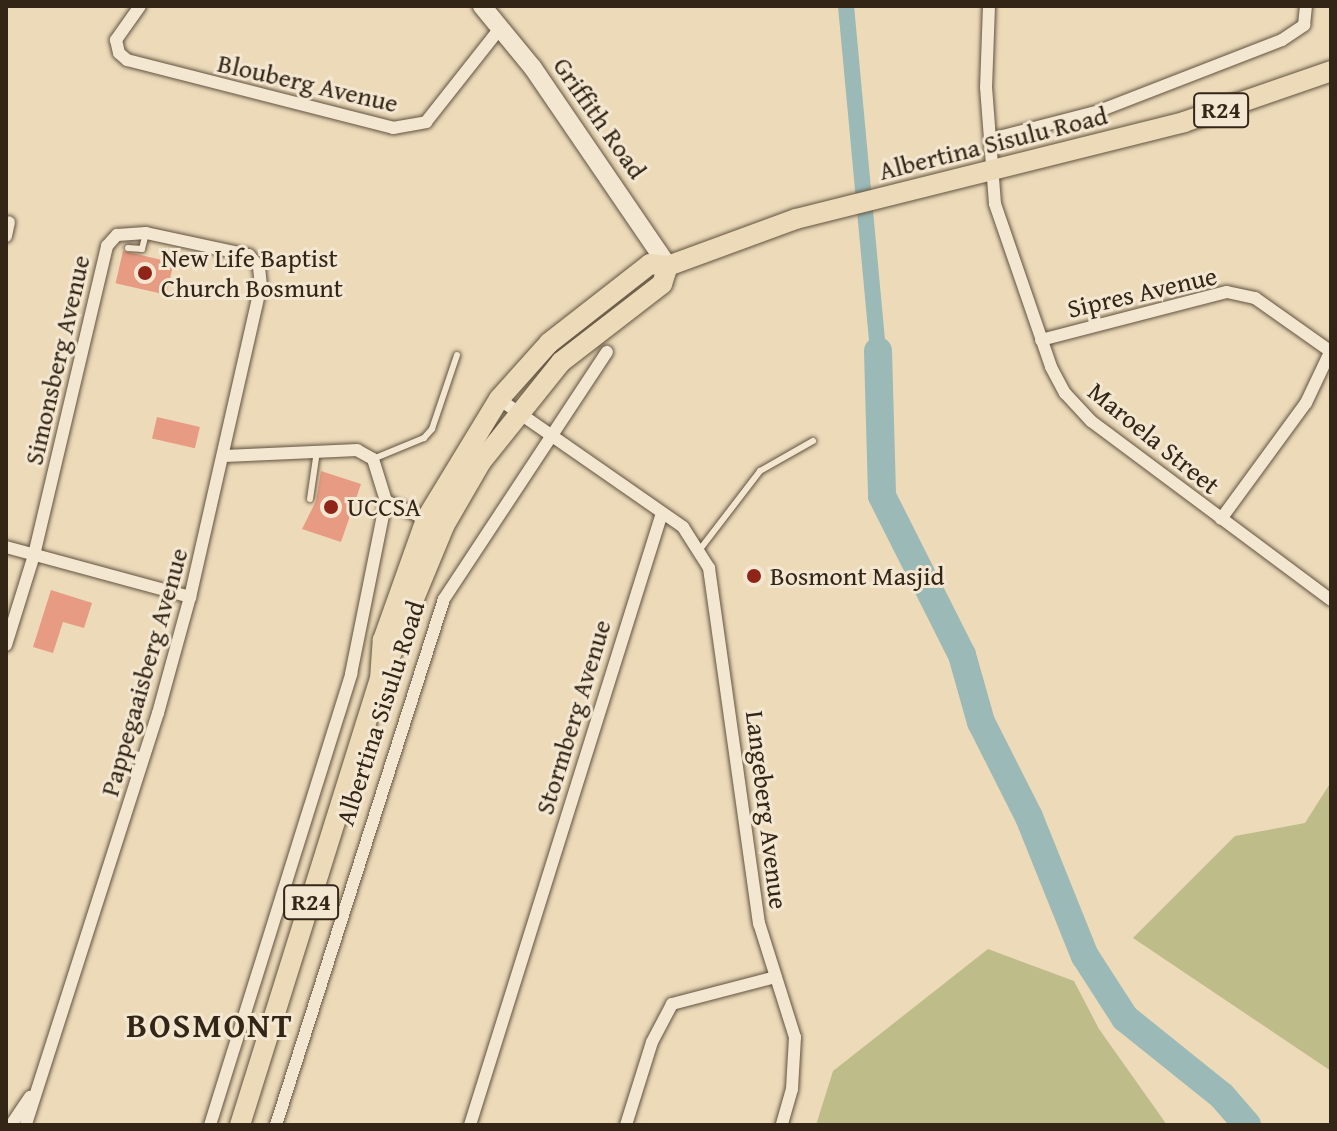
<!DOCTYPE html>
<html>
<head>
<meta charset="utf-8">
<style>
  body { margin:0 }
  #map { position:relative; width:1337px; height:1131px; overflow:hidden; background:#ecdab9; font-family:"Gentium Book Plus",serif }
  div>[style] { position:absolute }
  .green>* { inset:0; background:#bebd8a }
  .canal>* { height:16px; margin:-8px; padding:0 8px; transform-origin:8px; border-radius:8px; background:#9bb9b7 }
  .river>* { height:28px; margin:-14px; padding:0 14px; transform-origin:14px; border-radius:14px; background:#9bb9b7 }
  .building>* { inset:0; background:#e79b82; transform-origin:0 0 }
  .roads { filter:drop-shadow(0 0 2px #625340) drop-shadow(0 0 2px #625340) }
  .lane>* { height:6px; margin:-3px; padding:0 3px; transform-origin:3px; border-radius:3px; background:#f3e7d2 }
  .street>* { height:12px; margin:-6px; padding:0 6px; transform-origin:6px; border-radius:6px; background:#f3e7d2 }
  .secondary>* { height:18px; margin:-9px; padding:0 9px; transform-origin:9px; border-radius:9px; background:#f3e7d2 }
  .primary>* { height:20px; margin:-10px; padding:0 10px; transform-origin:10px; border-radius:10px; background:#ecdab9 }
  .dots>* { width:22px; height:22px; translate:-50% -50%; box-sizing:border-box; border:4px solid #f3e7d2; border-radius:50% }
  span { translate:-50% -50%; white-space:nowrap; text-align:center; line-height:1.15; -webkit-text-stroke:6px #f3e7d2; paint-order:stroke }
  .shield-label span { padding:2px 6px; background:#f3e7d2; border:2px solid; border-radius:6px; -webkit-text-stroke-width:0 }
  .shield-label { font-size:24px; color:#342617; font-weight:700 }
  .street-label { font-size:26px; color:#342617 }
  .poi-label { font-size:26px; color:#342617 }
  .left { translate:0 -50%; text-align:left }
  .district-label { font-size:34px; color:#342617; font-weight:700; letter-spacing:2px }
  .frame { position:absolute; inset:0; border:8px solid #342617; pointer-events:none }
</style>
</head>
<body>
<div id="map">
  <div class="green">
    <i style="clip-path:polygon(1331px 782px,1331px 1071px,1133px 938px,1235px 836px,1305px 823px)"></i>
    <i style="clip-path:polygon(988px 949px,1074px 981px,1099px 1029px,1167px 1125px,816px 1125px,833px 1071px)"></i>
  </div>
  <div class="canal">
    <i style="left:846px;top:6px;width:346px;rotate:84.7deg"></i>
  </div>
  <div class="river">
    <i style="left:878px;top:351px;width:145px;rotate:88.4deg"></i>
    <i style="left:882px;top:496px;width:178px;rotate:63.3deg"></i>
    <i style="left:962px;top:655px;width:70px;rotate:74.2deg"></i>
    <i style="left:981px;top:722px;width:106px;rotate:63.2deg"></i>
    <i style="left:1029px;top:817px;width:150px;rotate:68.1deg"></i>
    <i style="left:1085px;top:956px;width:74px;rotate:57.2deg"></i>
    <i style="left:1125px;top:1018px;width:124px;rotate:38.8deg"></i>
    <i style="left:1222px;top:1096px;width:38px;rotate:49deg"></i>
  </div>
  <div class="building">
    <i style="left:123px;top:251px;width:52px;height:33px;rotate:13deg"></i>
    <i style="left:157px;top:417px;width:44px;height:22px;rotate:13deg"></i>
    <i style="clip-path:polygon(321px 471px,361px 484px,341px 542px,302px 529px,316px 501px)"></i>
    <i style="clip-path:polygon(51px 590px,92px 603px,84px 628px,63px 622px,53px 653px,33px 647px)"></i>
  </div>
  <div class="roads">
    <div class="lane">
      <i style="left:128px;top:248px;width:14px;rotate:4deg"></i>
      <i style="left:142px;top:249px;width:16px;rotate:-76deg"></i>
      <i style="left:373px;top:459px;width:55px;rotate:-22.4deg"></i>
      <i style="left:424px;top:438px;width:12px;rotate:-48deg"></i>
      <i style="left:432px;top:429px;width:78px;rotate:-71.3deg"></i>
      <i style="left:310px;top:499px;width:49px;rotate:-81.7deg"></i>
      <i style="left:701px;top:548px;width:97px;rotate:-52.5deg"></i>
      <i style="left:760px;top:471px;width:61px;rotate:-29.5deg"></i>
    </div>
    <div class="street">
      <i style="left:140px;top:6px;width:42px;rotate:125.2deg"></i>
      <i style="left:116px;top:40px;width:13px;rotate:77deg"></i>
      <i style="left:119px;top:53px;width:11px;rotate:41deg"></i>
      <i style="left:127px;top:60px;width:275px;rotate:14.3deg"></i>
      <i style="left:393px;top:128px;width:34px;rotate:-10deg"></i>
      <i style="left:426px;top:122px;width:121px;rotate:-51.7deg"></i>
      <i style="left:989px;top:6px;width:81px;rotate:92.1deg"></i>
      <i style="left:986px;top:87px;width:117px;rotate:85.6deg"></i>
      <i style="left:995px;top:204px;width:172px;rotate:71deg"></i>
      <i style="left:1051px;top:367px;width:30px;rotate:62deg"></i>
      <i style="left:1065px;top:393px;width:38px;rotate:47deg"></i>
      <i style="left:1091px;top:421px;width:299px;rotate:36.7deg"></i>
      <i style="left:991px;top:139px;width:112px;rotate:-14.5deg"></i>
      <i style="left:1099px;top:111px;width:196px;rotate:-21.2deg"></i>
      <i style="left:1282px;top:40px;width:27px;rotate:-34deg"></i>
      <i style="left:1304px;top:25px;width:19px;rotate:-84deg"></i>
      <i style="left:6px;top:236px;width:14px;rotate:-78deg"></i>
      <i style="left:1041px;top:340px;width:192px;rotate:-14.5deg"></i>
      <i style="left:1227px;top:292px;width:29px;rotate:12deg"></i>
      <i style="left:1255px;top:298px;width:92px;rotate:35.2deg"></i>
      <i style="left:499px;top:399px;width:224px;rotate:34.8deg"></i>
      <i style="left:683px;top:527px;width:49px;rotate:57.6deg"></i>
      <i style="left:709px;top:568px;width:359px;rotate:82deg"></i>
      <i style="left:759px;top:923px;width:120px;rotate:72.5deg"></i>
      <i style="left:795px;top:1037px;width:52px;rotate:93.3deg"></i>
      <i style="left:792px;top:1089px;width:37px;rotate:106deg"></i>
      <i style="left:386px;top:501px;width:48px;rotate:24.4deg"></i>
      <i style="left:1221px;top:519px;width:144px;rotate:-53.8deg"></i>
      <i style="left:1306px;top:403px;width:59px;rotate:-64.7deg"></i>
      <i style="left:6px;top:547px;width:191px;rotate:15.2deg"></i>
      <i style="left:6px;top:645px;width:94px;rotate:-72.7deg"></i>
      <i style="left:34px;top:555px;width:318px;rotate:-76.7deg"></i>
      <i style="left:107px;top:246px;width:15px;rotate:-48deg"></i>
      <i style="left:117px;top:235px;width:29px;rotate:-4deg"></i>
      <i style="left:146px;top:233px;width:105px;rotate:12.1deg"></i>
      <i style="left:249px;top:255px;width:16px;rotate:50deg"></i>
      <i style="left:259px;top:267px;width:18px;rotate:84deg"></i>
      <i style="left:261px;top:285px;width:320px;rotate:102.8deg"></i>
      <i style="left:190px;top:597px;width:120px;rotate:105.4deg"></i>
      <i style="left:158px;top:713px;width:433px;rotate:107.8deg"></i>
      <i style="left:11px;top:1125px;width:34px;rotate:-56deg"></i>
      <i style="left:210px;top:1125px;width:473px;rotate:-72.6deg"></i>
      <i style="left:351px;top:674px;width:177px;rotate:-78.6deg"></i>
      <i style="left:386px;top:501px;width:44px;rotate:-107.2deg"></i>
      <i style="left:373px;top:459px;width:18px;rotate:-151deg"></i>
      <i style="left:357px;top:450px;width:132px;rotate:177.4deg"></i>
      <i style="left:276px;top:1125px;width:552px;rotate:-72.29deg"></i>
      <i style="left:444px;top:599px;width:296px;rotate:-56.6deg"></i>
      <i style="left:470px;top:1125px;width:641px;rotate:-72.58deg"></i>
      <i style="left:626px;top:1125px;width:87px;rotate:-72.6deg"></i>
      <i style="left:652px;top:1042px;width:43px;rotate:-62.2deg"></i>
      <i style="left:672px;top:1004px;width:107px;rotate:-14.6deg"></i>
    </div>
    <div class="secondary">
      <i style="left:482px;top:6px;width:80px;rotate:50.6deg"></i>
      <i style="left:533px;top:68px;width:240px;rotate:55.7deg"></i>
    </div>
    <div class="primary">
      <i style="left:382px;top:676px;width:162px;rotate:-67.5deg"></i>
      <i style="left:444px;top:526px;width:74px;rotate:-60deg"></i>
      <i style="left:481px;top:462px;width:128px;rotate:-51.3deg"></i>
      <i style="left:561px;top:362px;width:128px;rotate:-37.7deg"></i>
      <i style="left:662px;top:284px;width:19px;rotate:-72deg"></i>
      <i style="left:240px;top:1125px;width:467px;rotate:-72.6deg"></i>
      <i style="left:380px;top:679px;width:39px;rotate:-86deg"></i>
      <i style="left:383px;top:640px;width:128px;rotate:-70.4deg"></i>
      <i style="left:426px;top:519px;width:140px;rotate:-58.7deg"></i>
      <i style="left:499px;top:399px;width:75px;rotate:-48.2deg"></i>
      <i style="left:549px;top:343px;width:128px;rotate:-38deg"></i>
      <i style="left:650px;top:264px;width:18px;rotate:6deg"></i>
      <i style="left:668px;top:266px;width:136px;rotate:-20.2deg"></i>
      <i style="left:796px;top:219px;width:400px;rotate:-14deg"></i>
      <i style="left:1184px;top:122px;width:156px;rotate:-19.1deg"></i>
    </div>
  </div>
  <div class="dots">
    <i style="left:145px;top:273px;background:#8f2418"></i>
    <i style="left:331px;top:507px;background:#8f2418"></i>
    <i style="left:754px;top:576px;background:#8f2418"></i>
  </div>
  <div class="shield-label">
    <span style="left:1221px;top:110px">R24</span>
    <span style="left:311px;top:902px">R24</span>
  </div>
  <div class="street-label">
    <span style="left:308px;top:83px;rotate:13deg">Blouberg Avenue</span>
    <span style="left:600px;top:118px;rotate:55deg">Griffith Road</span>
    <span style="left:993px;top:143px;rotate:-14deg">Albertina Sisulu Road</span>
    <span style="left:1142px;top:292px;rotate:-13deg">Sipres Avenue</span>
    <span style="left:57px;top:360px;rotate:-77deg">Simonsberg Avenue</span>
    <span style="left:1154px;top:438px;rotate:39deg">Maroela Street</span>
    <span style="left:144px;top:672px;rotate:-74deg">Pappegaaisberg Avenue</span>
    <span style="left:380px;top:713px;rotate:-72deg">Albertina Sisulu Road</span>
    <span style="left:573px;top:717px;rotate:-73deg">Stormberg Avenue</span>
    <span style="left:767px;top:810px;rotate:83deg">Langeberg Avenue</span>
  </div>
  <div class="poi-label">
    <span class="left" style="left:161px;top:273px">New Life Baptist<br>Church Bosmunt</span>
    <span class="left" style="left:347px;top:507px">UCCSA</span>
    <span class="left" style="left:770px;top:576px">Bosmont Masjid</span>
  </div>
  <div class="district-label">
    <span style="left:210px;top:1025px">BOSMONT</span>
  </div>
  <div class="frame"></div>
</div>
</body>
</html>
